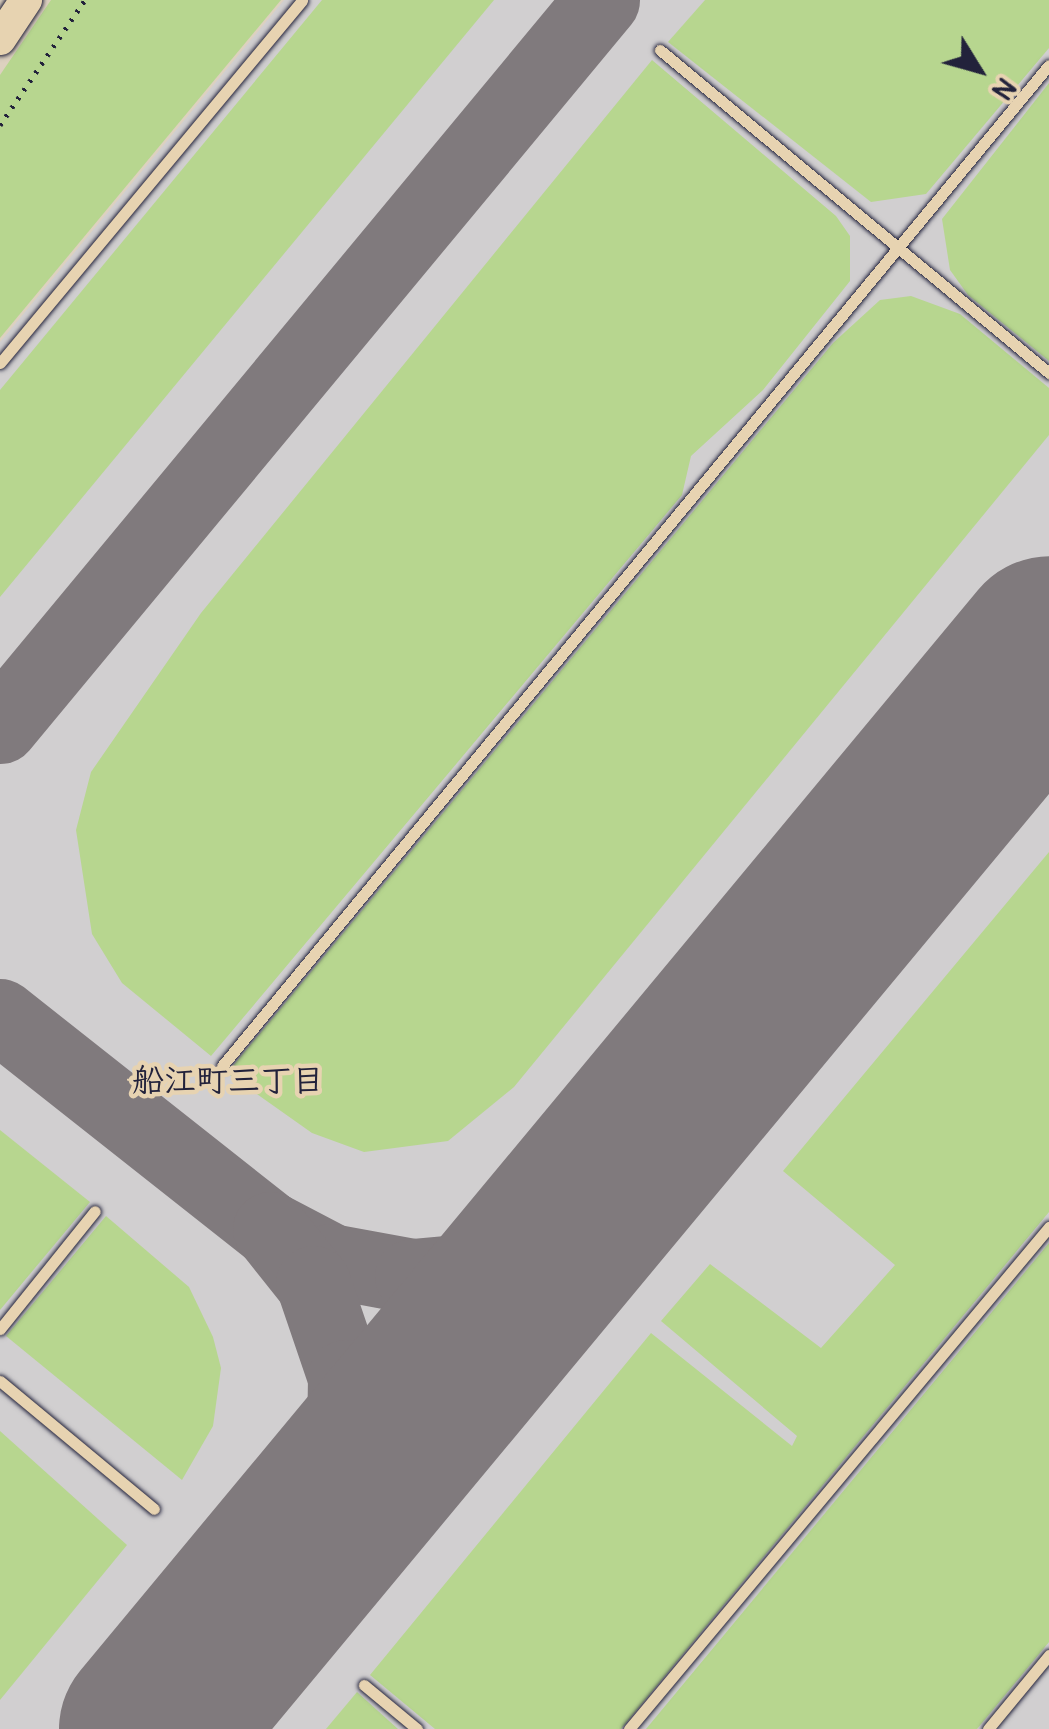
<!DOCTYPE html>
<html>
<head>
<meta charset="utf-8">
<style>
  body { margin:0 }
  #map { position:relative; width:1049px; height:1729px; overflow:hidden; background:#ddd1bf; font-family:Pangolin,"Klee One",sans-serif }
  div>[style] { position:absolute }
  .built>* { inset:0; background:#d1cfd0 }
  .green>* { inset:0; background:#b7d68f }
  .taxiway>* { height:75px; margin:-37.5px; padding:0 37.5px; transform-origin:37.5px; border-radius:37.5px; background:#807a7d }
  .runway>* { height:185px; margin:-92.5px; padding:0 92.5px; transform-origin:92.5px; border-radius:92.5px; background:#807a7d }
  .path>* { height:5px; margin-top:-2.5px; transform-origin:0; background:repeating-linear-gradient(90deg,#22223b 0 2.5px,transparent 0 10.5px) }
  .roads { filter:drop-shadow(0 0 2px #22223b) drop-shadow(0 0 2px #22223b) }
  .lane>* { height:11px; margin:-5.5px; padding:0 5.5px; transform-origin:5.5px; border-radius:5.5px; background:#e7d3b1 }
  .secondary>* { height:32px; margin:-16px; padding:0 16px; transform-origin:16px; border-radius:16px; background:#e7d3b1 }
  span { translate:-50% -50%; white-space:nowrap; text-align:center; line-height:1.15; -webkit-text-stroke:9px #e7d3b1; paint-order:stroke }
  .neighbourhood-label { font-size:32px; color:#22223b; font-weight:700 }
  .north { position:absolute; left:929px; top:20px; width:100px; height:100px; -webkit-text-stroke:8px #e7d3b1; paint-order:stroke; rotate:127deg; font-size:28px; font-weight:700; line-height:40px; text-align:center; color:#22223b }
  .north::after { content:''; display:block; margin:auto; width:35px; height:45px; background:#22223b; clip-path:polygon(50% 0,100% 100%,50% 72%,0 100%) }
</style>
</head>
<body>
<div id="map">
  <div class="built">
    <i style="clip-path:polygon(284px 0,1049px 0,1049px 1729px,0 1729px,0 342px)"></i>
  </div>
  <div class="green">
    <i style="clip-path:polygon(51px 0,281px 0,0 338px,0 75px)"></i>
    <i style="clip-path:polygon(322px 0,494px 0,0 597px,0 390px)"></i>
    <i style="clip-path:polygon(705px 0,1049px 0,1049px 48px,926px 194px,871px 202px,668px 42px)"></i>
    <i style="clip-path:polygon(652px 60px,836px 216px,850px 236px,850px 281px,763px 390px,691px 456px,682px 495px,211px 1056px,122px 983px,92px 934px,76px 830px,91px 772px,201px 613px)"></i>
    <i style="clip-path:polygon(1049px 83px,1049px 361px,968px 295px,950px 270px,942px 219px)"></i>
    <i style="clip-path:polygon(911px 296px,960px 314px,1049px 388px,1049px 435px,514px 1087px,448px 1141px,364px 1152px,312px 1133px,227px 1073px,833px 343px,880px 300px)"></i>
    <i style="clip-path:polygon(1049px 852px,1049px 1212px,621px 1729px,435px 1729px,370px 1675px,651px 1333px,792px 1446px,797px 1436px,661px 1321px,710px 1264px,821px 1348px,895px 1265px,783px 1171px)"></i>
    <i style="clip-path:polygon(0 1130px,90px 1202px,0 1310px)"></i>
    <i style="clip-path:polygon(106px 1216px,189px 1287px,213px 1337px,221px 1368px,213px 1426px,182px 1480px,6px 1336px)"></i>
    <i style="clip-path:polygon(1049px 1243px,1049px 1642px,977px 1729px,646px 1729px)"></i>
    <i style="clip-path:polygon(0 1431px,127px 1545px,0 1700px)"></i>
    <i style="clip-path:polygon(357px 1692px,398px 1729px,326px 1729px)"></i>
  </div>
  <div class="taxiway">
    <i style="left:0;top:726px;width:943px;rotate:-50.33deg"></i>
    <i style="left:0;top:1016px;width:344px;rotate:38.3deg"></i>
    <i style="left:270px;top:1229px;width:69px;rotate:27.7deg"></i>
    <i style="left:331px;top:1261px;width:82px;rotate:10.5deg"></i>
    <i style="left:412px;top:1276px;width:47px;rotate:-4.9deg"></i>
    <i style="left:459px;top:1272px;width:77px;rotate:-20.6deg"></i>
    <i style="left:531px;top:1245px;width:81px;rotate:-38deg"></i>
    <i style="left:270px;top:1229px;width:69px;rotate:51.5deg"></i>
    <i style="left:313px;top:1283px;width:99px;rotate:71.2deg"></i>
    <i style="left:345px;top:1377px;width:66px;rotate:90.9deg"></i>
    <i style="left:344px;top:1443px;width:103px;rotate:110.4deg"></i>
  </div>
  <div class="runway">
    <i style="left:151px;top:1729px;width:1405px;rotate:-50.28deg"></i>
  </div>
  <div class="path">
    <i style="left:0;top:125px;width:151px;rotate:-55.8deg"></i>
  </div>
  <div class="roads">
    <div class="lane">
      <i style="left:660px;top:50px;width:506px;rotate:39.7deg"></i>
      <i style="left:0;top:363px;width:472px;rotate:-50.2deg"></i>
      <i style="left:222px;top:1066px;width:1298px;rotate:-50.44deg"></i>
      <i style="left:0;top:1329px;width:151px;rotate:-51.2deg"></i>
      <i style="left:0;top:1381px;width:200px;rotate:39.7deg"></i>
      <i style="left:364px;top:1685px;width:69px;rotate:39.7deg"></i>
      <i style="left:629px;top:1729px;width:655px;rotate:-50.08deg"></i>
      <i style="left:988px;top:1729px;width:96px;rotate:-50.5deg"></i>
    </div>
    <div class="secondary">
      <i style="left:0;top:39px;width:47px;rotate:-56.3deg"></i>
    </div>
  </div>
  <div class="neighbourhood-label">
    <span style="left:228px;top:1081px">船江町三丁目</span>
  </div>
  <div class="north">N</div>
</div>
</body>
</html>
